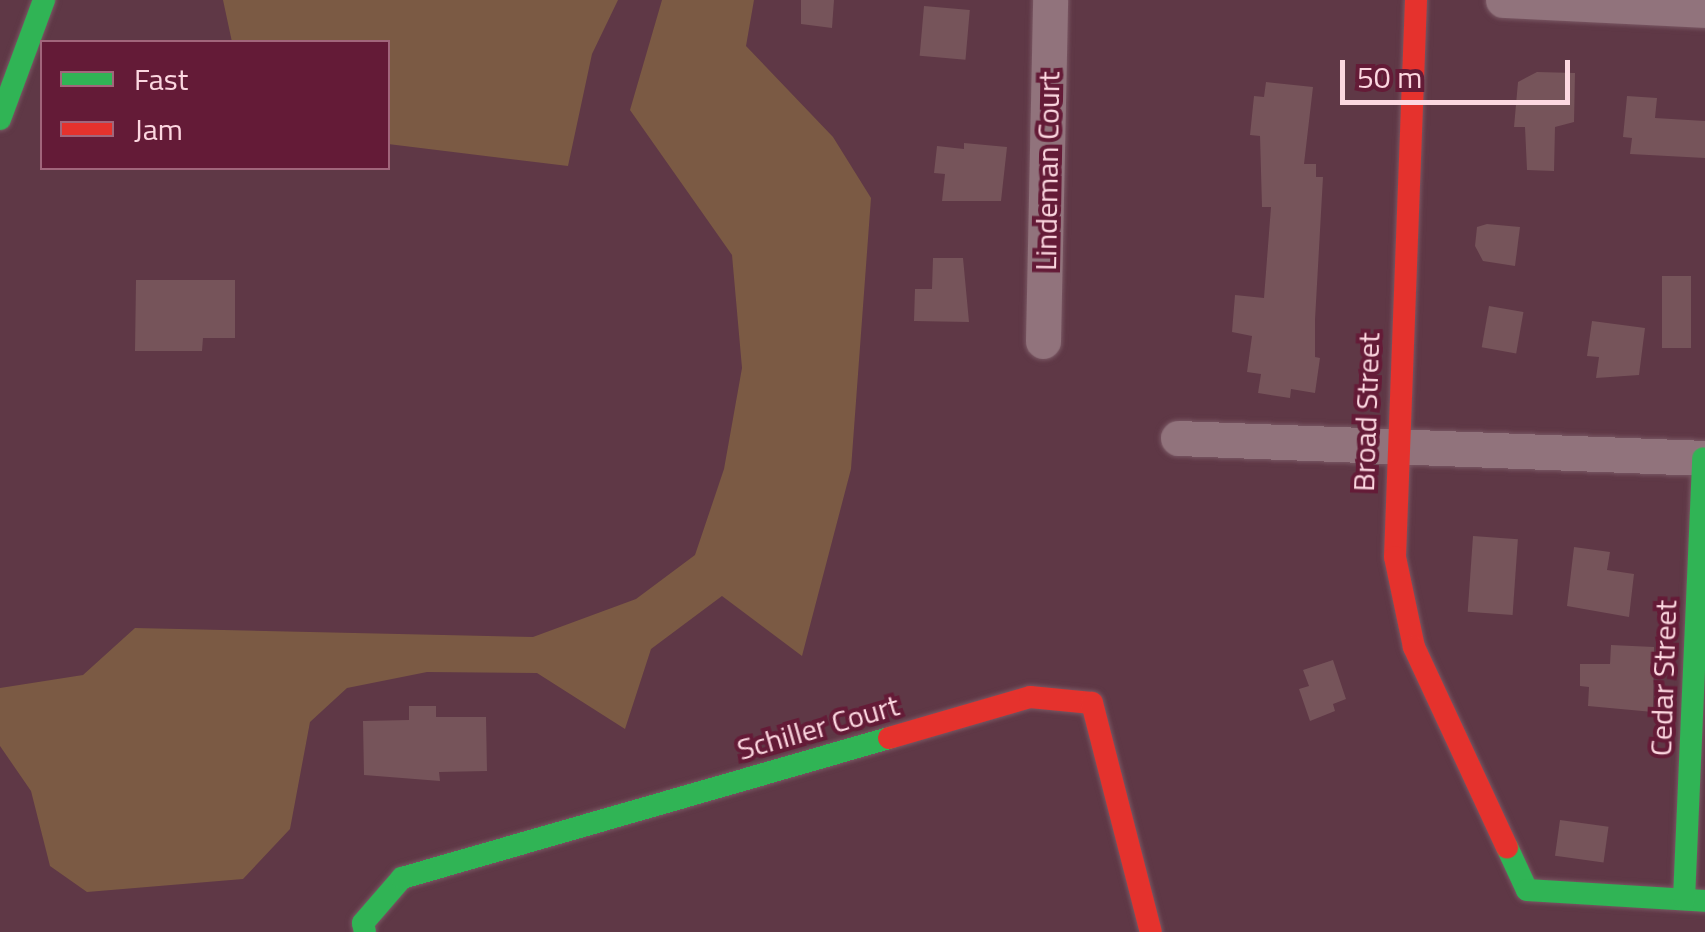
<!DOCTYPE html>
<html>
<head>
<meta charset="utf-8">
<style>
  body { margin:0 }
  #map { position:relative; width:1705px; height:932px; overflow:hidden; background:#5f3846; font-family:"Titillium Web",sans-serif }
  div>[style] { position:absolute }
  .green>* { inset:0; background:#7b5a44 }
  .building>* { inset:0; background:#76545a; transform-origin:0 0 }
  .roads { filter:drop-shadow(0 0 2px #795763) drop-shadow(0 0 2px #795763) }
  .street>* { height:35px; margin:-17.5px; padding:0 17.5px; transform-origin:17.5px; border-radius:17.5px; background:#91737c }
  .fast>* { height:22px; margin:-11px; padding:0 11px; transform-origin:11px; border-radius:11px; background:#30b455 }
  .jam>* { height:22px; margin:-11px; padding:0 11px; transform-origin:11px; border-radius:11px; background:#e5322d }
  span { translate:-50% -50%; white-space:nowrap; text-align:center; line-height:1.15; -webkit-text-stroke:8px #641b37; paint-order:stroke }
  .street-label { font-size:30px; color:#fcd7e0 }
  .legend { position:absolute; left:40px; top:40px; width:350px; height:130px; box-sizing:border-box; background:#641b37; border:2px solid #a1667b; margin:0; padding:12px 18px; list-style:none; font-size:30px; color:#fcd7e0 }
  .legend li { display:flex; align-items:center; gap:20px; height:50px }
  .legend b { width:50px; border:2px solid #a1667b }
  .scale { position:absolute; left:1340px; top:60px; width:230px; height:45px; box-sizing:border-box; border:5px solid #fcd7e0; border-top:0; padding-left:12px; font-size:30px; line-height:35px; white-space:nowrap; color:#fcd7e0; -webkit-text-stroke:8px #641b37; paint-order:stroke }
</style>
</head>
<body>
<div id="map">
  <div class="green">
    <i style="clip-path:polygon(223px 0,618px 0,592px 54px,568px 166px,388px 144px,388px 42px,232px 42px)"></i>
    <i style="clip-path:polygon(662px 0,754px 0,746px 46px,833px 137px,871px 198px,851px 469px,802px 656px,722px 596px,651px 649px,625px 729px,537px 673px,427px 672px,347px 688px,310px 722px,290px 829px,243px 879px,87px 892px,50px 866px,31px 791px,0 746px,0 688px,83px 675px,135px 628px,533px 637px,636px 599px,695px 555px,724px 469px,742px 368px,732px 255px,630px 110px)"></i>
  </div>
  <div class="building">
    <i style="clip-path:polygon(801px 0,834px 0,832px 28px,801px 24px)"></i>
    <i style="left:924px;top:6px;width:46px;height:50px;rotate:5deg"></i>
    <i style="clip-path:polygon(1537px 72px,1575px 73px,1574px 122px,1555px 127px,1554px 171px,1527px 170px,1525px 127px,1514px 127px,1518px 82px)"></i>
    <i style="clip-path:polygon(1266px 82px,1313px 87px,1304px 164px,1316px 164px,1316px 177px,1323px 177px,1315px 320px,1315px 357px,1320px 358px,1315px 393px,1291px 389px,1290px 398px,1258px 393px,1261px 374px,1247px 372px,1252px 336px,1232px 332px,1235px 295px,1264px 298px,1271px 207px,1262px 207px,1260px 136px,1250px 135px,1254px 96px,1264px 97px)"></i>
    <i style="clip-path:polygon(1627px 96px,1657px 98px,1655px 118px,1705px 121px,1705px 158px,1630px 154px,1632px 138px,1623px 137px)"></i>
    <i style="clip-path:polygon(964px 143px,1007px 147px,1001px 201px,942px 201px,945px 174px,934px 173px,937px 146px,964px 149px)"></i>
    <i style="clip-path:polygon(1487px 224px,1520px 227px,1515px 266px,1483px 261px,1475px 246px,1477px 227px)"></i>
    <i style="clip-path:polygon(933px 258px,963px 258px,969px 322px,914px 321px,915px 289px,932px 289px)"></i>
    <i style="left:1662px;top:276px;width:29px;height:72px"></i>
    <i style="clip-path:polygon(136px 280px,235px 280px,235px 338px,203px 338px,202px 351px,135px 351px)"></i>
    <i style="left:1489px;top:306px;width:35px;height:42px;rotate:10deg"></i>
    <i style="clip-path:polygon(1592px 321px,1645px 328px,1639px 375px,1596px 378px,1599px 357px,1587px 356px)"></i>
    <i style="left:1473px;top:536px;width:45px;height:76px;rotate:4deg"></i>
    <i style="clip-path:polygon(1574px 547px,1610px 552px,1607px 570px,1634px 574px,1629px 617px,1567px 606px)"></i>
    <i style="clip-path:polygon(1611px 645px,1654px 647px,1653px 712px,1588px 706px,1589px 687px,1580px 686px,1580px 664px,1610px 664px)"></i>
    <i style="clip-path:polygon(1333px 660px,1346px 699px,1333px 704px,1335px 711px,1310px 721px,1299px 689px,1309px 686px,1303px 670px)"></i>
    <i style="clip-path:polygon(409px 706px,436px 706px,436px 717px,486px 717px,487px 771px,439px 772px,440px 781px,364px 775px,363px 721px,409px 720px)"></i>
    <i style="left:1560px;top:820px;width:49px;height:36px;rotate:8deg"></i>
  </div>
  <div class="roads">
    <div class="street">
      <i style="left:1503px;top:0;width:202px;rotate:2.8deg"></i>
      <i style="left:1043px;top:341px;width:341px;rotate:-88.8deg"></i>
      <i style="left:1178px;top:438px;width:527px;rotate:2.17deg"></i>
    </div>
    <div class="fast">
      <i style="left:0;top:119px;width:127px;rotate:-69.7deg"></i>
      <i style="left:1507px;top:847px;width:47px;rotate:65.1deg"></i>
      <i style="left:1527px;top:890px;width:178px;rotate:3.5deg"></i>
      <i style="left:1684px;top:899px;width:441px;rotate:-87.5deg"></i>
      <i style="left:365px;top:932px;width:9px;rotate:-103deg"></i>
      <i style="left:363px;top:923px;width:60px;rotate:-49.1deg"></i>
      <i style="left:402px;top:878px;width:507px;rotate:-16.04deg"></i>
    </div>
    <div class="jam">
      <i style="left:1416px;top:0;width:557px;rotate:92.16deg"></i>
      <i style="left:1395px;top:557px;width:92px;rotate:78.1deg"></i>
      <i style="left:1414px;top:647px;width:221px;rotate:65.1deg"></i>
      <i style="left:889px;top:738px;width:147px;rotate:-16.2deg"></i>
      <i style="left:1030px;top:697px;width:62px;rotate:5.5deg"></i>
      <i style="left:1092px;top:703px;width:236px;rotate:75.6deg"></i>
    </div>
  </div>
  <div class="street-label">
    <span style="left:1047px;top:171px;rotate:-89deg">Lindeman Court</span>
    <span style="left:1366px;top:412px;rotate:-88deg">Broad Street</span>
    <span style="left:1663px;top:678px;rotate:-88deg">Cedar Street</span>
    <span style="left:818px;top:727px;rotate:-16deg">Schiller Court</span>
  </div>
  <ul class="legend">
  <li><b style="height:12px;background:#30b455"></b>Fast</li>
  <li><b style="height:12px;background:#e5322d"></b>Jam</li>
  </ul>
  <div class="scale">50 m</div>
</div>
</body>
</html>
